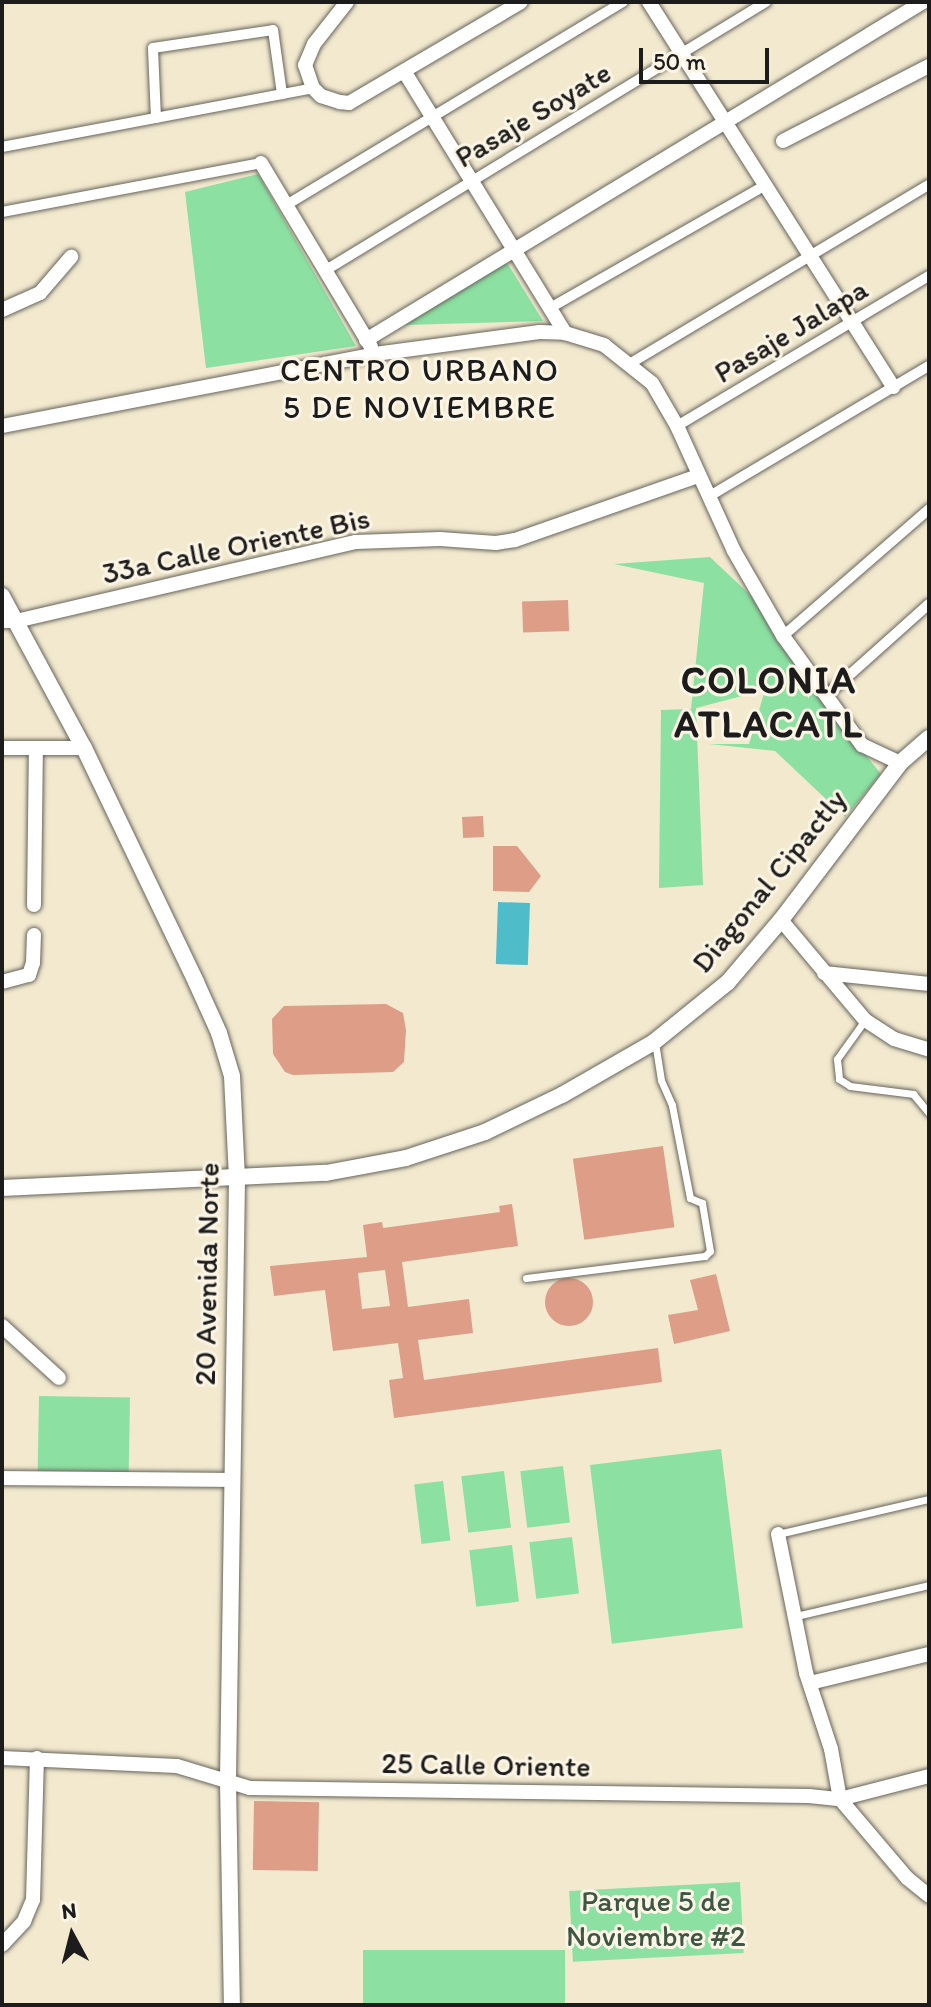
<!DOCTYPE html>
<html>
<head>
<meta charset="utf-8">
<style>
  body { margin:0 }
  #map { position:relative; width:931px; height:2007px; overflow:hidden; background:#f2e9cf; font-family:Itim,sans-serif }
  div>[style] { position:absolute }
  .green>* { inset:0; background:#8ce0a2; transform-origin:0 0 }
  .water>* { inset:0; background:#4fbcca; transform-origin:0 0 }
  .building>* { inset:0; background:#dd9d87; transform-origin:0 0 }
  .round { border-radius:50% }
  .roads { filter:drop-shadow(0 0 2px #67645b) drop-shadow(0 0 2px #67645b) }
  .service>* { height:7px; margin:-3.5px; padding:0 3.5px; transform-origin:3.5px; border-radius:3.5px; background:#fff }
  .pedestrian>* { height:10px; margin:-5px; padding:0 5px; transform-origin:5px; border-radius:5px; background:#fff }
  .minor>* { height:14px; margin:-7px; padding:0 7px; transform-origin:7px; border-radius:7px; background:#fff }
  .tertiary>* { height:16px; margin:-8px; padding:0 8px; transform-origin:8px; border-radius:8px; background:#fff }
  span { translate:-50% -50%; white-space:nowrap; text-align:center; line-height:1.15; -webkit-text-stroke:6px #fcf5e5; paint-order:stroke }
  .street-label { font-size:30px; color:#1c1c1c }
  .park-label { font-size:30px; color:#3e5744 }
  .neighbourhood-label { font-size:32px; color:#1c1c1c; letter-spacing:2px }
  .district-label { font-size:38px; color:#1c1c1c; font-weight:700; letter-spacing:2px }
  .frame { position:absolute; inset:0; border:4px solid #1c1c1c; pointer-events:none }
  .north { position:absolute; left:32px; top:1895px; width:80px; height:80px; -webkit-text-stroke:6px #fcf5e5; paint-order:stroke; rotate:353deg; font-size:22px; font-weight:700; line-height:32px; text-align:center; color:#1c1c1c }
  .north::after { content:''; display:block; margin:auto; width:28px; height:36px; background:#1c1c1c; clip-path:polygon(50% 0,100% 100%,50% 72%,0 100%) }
  .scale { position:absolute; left:639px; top:48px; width:130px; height:36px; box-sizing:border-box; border:4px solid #1c1c1c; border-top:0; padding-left:10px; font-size:24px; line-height:28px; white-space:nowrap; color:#1c1c1c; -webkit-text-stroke:6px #fcf5e5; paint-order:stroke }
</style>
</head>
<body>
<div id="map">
  <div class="green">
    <i style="clip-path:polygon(258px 174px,356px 346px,206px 368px,185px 192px)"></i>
    <i style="clip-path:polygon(506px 261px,543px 321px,405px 325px)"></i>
    <i style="clip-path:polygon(710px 557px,764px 608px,805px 680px,881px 774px,845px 817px,775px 751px,709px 744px,749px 744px,765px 690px,696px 708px,703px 885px,659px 888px,661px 710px,691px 709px,704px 583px,614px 564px)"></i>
    <i style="left:39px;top:1396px;width:91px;height:83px;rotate:1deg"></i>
    <i style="left:721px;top:1449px;width:180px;height:132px;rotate:83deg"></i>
    <i style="left:563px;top:1466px;width:57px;height:43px;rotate:83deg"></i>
    <i style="left:504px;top:1471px;width:57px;height:43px;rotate:83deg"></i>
    <i style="left:443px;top:1481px;width:60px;height:29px;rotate:83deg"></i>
    <i style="left:572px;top:1537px;width:57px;height:43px;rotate:83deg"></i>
    <i style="left:512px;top:1545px;width:57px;height:43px;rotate:83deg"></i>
    <i style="left:740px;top:1882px;width:71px;height:171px;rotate:87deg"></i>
    <i style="left:565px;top:1950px;width:55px;height:202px;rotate:90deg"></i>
  </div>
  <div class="water">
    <i style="left:498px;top:902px;width:32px;height:62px;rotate:2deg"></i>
  </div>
  <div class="building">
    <i style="left:568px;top:600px;width:31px;height:46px;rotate:88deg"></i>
    <i style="left:483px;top:816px;width:21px;height:21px;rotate:87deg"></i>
    <i style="clip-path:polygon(493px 846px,517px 846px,541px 876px,529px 892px,493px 891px)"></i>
    <i style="clip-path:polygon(386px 1004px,403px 1013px,406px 1030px,404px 1062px,393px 1072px,293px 1075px,285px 1072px,273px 1054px,272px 1019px,284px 1006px)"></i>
    <i style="left:663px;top:1146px;width:82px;height:91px;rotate:82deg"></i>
    <i style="clip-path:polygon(evenodd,512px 1204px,518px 1246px,402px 1262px,408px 1307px,469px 1299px,473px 1333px,418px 1340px,424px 1380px,658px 1348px,662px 1382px,394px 1418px,389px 1380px,403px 1378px,398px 1343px,333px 1351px,325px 1290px,274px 1296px,270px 1266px,367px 1257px,363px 1225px,382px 1222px,383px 1228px,500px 1212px,499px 1206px,512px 1204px,385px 1270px,390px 1306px,362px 1309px,358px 1273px,385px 1270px)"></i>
    <i style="clip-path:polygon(716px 1274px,730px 1331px,674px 1344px,668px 1315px,698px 1310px,690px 1280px)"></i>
    <i class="round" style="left:545px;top:1278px;width:48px;height:48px"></i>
    <i style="left:254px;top:1801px;width:65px;height:69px;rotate:1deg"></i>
  </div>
  <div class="roads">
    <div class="service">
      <i style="left:865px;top:1020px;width:48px;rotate:125.7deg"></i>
      <i style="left:837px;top:1059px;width:20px;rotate:84deg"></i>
      <i style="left:839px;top:1079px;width:13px;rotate:32deg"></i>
      <i style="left:850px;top:1086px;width:64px;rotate:7.2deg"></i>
      <i style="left:913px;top:1094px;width:25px;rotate:50deg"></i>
      <i style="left:526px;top:1278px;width:180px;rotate:-7deg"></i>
      <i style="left:705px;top:1256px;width:7px;rotate:-45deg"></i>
      <i style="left:710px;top:1251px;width:49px;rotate:-99.5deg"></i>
      <i style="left:702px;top:1203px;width:13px;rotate:-157deg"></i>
      <i style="left:690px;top:1198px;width:95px;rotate:-101deg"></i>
      <i style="left:672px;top:1105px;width:27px;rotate:-114deg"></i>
      <i style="left:661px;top:1080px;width:36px;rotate:-99deg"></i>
      <i style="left:778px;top:1534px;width:155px;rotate:-13.1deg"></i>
      <i style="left:796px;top:1616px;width:137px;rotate:-13.1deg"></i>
    </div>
    <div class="pedestrian">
      <i style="left:156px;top:118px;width:70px;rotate:-92.5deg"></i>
      <i style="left:153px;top:48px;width:121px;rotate:-8.5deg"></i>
      <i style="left:273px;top:30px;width:65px;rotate:82deg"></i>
      <i style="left:2px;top:147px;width:317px;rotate:-10.7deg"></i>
      <i style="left:288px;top:204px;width:391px;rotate:-31.1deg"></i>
      <i style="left:2px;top:212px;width:264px;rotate:-10.7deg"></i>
      <i style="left:326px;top:270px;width:515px;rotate:-31.35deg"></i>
      <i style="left:550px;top:308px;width:249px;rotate:-29.7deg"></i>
      <i style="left:631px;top:363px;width:347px;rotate:-30.9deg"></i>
      <i style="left:677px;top:426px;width:293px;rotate:-30.8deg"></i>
      <i style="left:708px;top:497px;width:257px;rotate:-30.7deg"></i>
      <i style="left:783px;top:636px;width:194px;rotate:-41deg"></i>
      <i style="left:826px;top:696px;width:138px;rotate:-41.8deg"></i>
    </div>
    <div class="minor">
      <i style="left:347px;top:2px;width:53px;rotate:128.2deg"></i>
      <i style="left:314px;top:44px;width:23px;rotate:113deg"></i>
      <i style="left:305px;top:65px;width:24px;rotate:71deg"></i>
      <i style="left:313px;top:88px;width:11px;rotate:45deg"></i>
      <i style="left:321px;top:96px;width:20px;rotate:18deg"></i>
      <i style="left:340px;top:102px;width:9px;rotate:6deg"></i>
      <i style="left:349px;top:103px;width:199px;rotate:-30.4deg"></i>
      <i style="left:649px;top:2px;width:456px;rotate:57.6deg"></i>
      <i style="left:404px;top:71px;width:308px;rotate:58.4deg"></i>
      <i style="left:783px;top:141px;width:164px;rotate:-27.2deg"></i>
      <i style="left:261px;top:163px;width:214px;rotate:59.1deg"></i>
      <i style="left:2px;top:310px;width:42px;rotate:-24.1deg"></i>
      <i style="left:40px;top:293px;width:48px;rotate:-49.3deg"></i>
      <i style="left:366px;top:340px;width:652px;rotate:-31.25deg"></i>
      <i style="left:2px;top:426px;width:380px;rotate:-10.9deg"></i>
      <i style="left:375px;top:354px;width:166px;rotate:-7.6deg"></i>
      <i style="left:540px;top:332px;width:25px;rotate:2deg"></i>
      <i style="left:565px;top:333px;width:41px;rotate:17.1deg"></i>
      <i style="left:604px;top:345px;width:61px;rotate:38.4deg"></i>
      <i style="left:652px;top:383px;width:50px;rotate:59.8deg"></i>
      <i style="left:677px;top:426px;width:137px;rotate:65.5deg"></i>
      <i style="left:734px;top:551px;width:98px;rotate:60deg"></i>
      <i style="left:783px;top:636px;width:135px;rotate:54.1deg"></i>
      <i style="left:862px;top:745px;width:42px;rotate:25.3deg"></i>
      <i style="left:2px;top:621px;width:14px"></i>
      <i style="left:16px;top:621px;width:349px;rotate:-13.1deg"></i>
      <i style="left:356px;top:542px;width:84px;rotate:-2deg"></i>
      <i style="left:440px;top:539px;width:56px;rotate:4.1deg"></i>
      <i style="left:496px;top:543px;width:19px;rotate:-9deg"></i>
      <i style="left:515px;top:540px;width:194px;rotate:-19.3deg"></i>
      <i style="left:2px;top:748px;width:82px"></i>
      <i style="left:34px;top:905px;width:157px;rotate:-89.3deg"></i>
      <i style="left:781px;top:920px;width:131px;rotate:50deg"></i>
      <i style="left:865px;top:1020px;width:35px;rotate:33deg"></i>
      <i style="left:894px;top:1039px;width:37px;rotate:17deg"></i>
      <i style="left:824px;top:973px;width:106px;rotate:6deg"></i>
      <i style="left:2px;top:982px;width:28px;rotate:-15deg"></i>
      <i style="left:29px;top:975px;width:13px;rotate:-72deg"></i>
      <i style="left:33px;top:963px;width:28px;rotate:-88deg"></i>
      <i style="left:2px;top:1326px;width:77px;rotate:42.4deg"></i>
      <i style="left:2px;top:1478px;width:230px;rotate:0.5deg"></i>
      <i style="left:778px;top:1534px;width:142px;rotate:78.6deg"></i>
      <i style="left:806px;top:1673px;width:80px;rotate:71.8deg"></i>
      <i style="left:831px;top:1749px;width:51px;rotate:79.8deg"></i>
      <i style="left:840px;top:1799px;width:92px;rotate:-14.5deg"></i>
      <i style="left:810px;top:1683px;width:122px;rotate:-13.7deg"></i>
      <i style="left:2px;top:1758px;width:175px;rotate:2.6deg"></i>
      <i style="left:177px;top:1766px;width:76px;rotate:16.8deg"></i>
      <i style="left:250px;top:1788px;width:559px;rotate:0.82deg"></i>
      <i style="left:809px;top:1796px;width:31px;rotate:6deg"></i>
      <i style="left:840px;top:1799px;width:104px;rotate:49.7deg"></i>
      <i style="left:907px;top:1878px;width:28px;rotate:39deg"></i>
      <i style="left:2px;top:1945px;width:33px;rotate:-47deg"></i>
      <i style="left:24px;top:1921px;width:23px;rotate:-67deg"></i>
      <i style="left:33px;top:1900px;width:142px;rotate:-88.4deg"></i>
    </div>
    <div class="tertiary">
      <i style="left:2px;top:596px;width:173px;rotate:61.7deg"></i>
      <i style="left:84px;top:748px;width:259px;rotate:64.4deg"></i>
      <i style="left:196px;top:982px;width:56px;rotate:65.7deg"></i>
      <i style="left:219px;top:1033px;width:45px;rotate:73.2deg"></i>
      <i style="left:232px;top:1076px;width:103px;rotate:87.2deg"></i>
      <i style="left:237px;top:1179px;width:603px;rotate:90.86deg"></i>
      <i style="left:228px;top:1782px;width:223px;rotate:89deg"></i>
      <i style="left:2px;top:1188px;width:324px;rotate:-2.7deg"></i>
      <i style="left:326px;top:1173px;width:81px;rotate:-10.6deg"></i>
      <i style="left:406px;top:1158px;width:83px;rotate:-18.2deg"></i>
      <i style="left:485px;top:1132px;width:85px;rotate:-25.7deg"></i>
      <i style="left:562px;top:1095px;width:106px;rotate:-29.9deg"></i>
      <i style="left:654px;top:1042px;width:95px;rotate:-39deg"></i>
      <i style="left:728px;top:982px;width:82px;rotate:-49.5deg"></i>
      <i style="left:781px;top:920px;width:197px;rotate:-52.8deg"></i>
      <i style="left:900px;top:763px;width:38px;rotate:-41deg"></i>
    </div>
  </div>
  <div class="street-label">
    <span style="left:533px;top:115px;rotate:-31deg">Pasaje Soyate</span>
    <span style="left:791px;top:331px;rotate:-31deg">Pasaje Jalapa</span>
    <span style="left:236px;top:546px;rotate:-12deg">33a Calle Oriente Bis</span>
    <span style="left:769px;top:881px;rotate:-51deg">Diagonal Cipactly</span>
    <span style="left:207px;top:1274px;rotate:-89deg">20 Avenida Norte</span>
    <span style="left:486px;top:1765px;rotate:1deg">25 Calle Oriente</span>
  </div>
  <div class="park-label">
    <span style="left:656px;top:1918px">Parque 5 de<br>Noviembre #2</span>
  </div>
  <div class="neighbourhood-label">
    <span style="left:420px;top:389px">CENTRO URBANO<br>5 DE NOVIEMBRE</span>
  </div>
  <div class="district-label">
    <span style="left:769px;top:703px">COLONIA<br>ATLACATL</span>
  </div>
  <div class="frame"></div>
  <div class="north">N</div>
  <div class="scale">50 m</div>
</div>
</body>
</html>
